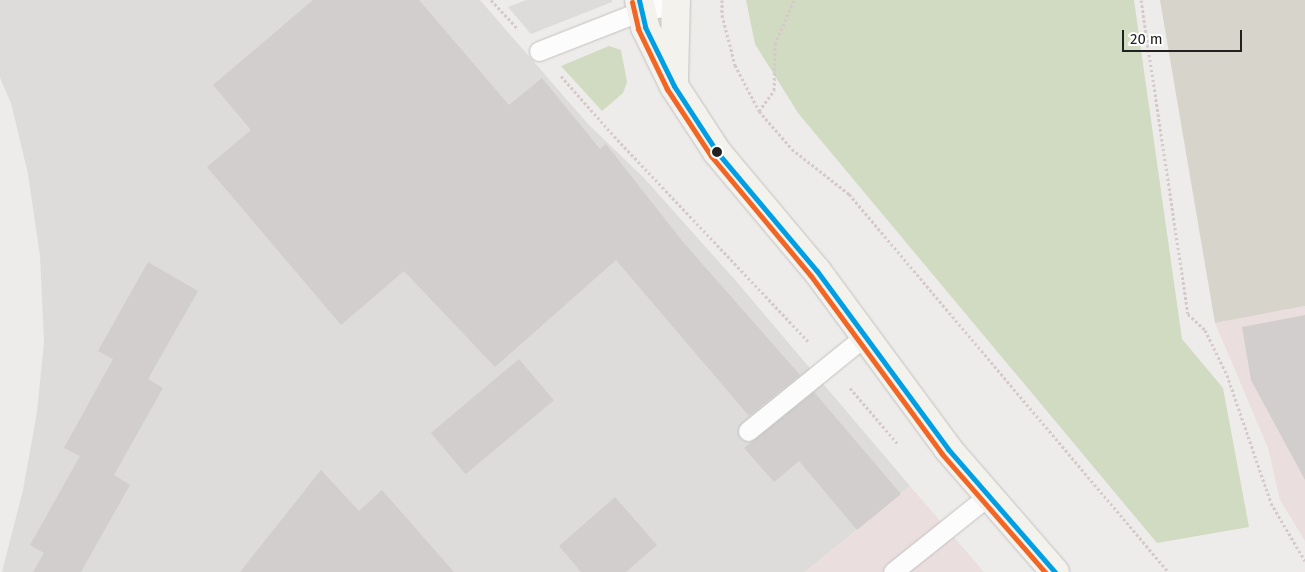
<!DOCTYPE html>
<html>
<head>
<meta charset="utf-8">
<style>
  body { margin:0 }
  #map { position:relative; width:1305px; height:572px; overflow:hidden; background:#eeecea; font-family:"Fira Sans",sans-serif }
  div>[style] { position:absolute }
  .built>* { inset:0; background:#dddcdb }
  .commercial>* { inset:0; background:#ebdedf }
  .construction>* { inset:0; background:#d7d4cc }
  .forest>* { inset:0; background:#d0dbc1 }
  .building>* { inset:0; background:#d1cecd; transform-origin:0 0 }
  .path>* { height:3px; margin-top:-1.5px; transform-origin:0; background:repeating-linear-gradient(90deg,#d6c9ca 0 2.5px,transparent 0 5px) }
  .roads { filter:drop-shadow(0 0 1px #c2c1c0) drop-shadow(0 0 1px #c2c1c0) }
  .lane>* { height:19px; margin:-9.5px; padding:0 9.5px; transform-origin:9.5px; border-radius:9.5px; background:#fcfcfc }
  .secondary>* { height:28px; margin:-14px; padding:0 14px; transform-origin:14px; border-radius:14px; background:#f3f2ed }
  .bus-1>* { height:5px; margin:-2.5px; padding:0 2.5px; transform-origin:2.5px; border-radius:2.5px; background:#009fe3 }
  .bus-2>* { height:5px; margin:-2.5px; padding:0 2.5px; transform-origin:2.5px; border-radius:2.5px; background:#f26522 }
  .dots>* { width:14px; height:14px; translate:-50% -50%; box-sizing:border-box; border:2px solid #fff; border-radius:50% }
  span { translate:-50% -50%; white-space:nowrap; text-align:center; line-height:1.15; -webkit-text-stroke:5px #fff; paint-order:stroke }
  .scale { position:absolute; left:1122px; top:30px; width:120px; height:22px; box-sizing:border-box; border:2px solid #212121; border-top:0; padding-left:6px; font-size:15px; line-height:18px; white-space:nowrap; color:#212121; -webkit-text-stroke:4px #fff; paint-order:stroke }
</style>
</head>
<body>
<div id="map">
  <div class="built">
    <i style="clip-path:polygon(0 0,480px 0,588px 124px,644px 178px,736px 281px,910px 486px,805px 572px,2px 572px,23px 490px,37px 412px,44px 342px,40px 256px,28px 174px,11px 103px,0 78px)"></i>
    <i style="clip-path:polygon(526px 0,612px 0,612px 2px,531px 34px,508px 7px)"></i>
  </div>
  <div class="commercial">
    <i style="clip-path:polygon(1305px 306px,1305px 541px,1280px 500px,1268px 448px,1215px 323px)"></i>
    <i style="clip-path:polygon(910px 486px,984px 572px,805px 572px)"></i>
  </div>
  <div class="construction">
    <i style="clip-path:polygon(1160px 0,1305px 0,1305px 306px,1215px 323px)"></i>
  </div>
  <div class="forest">
    <i style="clip-path:polygon(746px 0,1134px 0,1182px 339px,1223px 388px,1249px 527px,1157px 543px,798px 113px,755px 44px)"></i>
    <i style="clip-path:polygon(609px 46px,621px 50px,627px 82px,623px 93px,602px 111px,561px 66px)"></i>
  </div>
  <div class="building">
    <i style="clip-path:polygon(313px 0,419px 0,509px 105px,542px 78px,600px 149px,606px 144px,683px 242px,800px 375px,749px 416px,616px 260px,495px 367px,404px 271px,341px 325px,207px 167px,251px 130px,213px 85px)"></i>
    <i style="clip-path:polygon(148px 262px,198px 291px,148px 379px,163px 388px,114px 475px,130px 485px,81px 572px,33px 572px,44px 553px,30px 545px,80px 456px,64px 448px,113px 359px,98px 351px)"></i>
    <i style="clip-path:polygon(1305px 315px,1305px 480px,1251px 380px,1242px 327px)"></i>
    <i style="left:519px;top:359px;width:54px;height:115px;rotate:50deg"></i>
    <i style="clip-path:polygon(814px 392px,901px 494px,857px 530px,799px 461px,774px 482px,744px 448px)"></i>
    <i style="clip-path:polygon(321px 470px,359px 511px,382px 490px,454px 572px,240px 572px)"></i>
    <i style="clip-path:polygon(615px 497px,657px 545px,626px 572px,581px 572px,559px 546px)"></i>
  </div>
  <div class="path">
    <i style="left:491px;top:0;width:40px;rotate:47deg"></i>
    <i style="left:722px;top:0;width:15px;rotate:90deg"></i>
    <i style="left:722px;top:15px;width:52px;rotate:75.4deg"></i>
    <i style="left:735px;top:65px;width:52px;rotate:62.4deg"></i>
    <i style="left:759px;top:111px;width:50px;rotate:49deg"></i>
    <i style="left:792px;top:149px;width:73px;rotate:38.3deg"></i>
    <i style="left:849px;top:194px;width:495px;rotate:49.8deg"></i>
    <i style="left:1141px;top:0;width:317px;rotate:81.5deg"></i>
    <i style="left:1188px;top:314px;width:23px;rotate:43deg"></i>
    <i style="left:1205px;top:330px;width:50px;rotate:63.9deg"></i>
    <i style="left:1227px;top:375px;width:135px;rotate:71deg"></i>
    <i style="left:1271px;top:503px;width:67px;rotate:59.6deg"></i>
    <i style="left:561px;top:76px;width:80px;rotate:48.5deg"></i>
    <i style="left:614px;top:136px;width:284px;rotate:46.6deg"></i>
    <i style="left:759px;top:111px;width:26px;rotate:-54deg"></i>
    <i style="left:774px;top:90px;width:46px;rotate:-88.8deg"></i>
    <i style="left:775px;top:44px;width:48px;rotate:-66.6deg"></i>
    <i style="left:850px;top:388px;width:74px;rotate:49.4deg"></i>
  </div>
  <div class="roads">
    <div class="lane">
      <i style="left:539px;top:51px;width:110px;rotate:-21.4deg"></i>
      <i style="left:641px;top:11px;width:35px;rotate:-10deg"></i>
      <i style="left:748px;top:431px;width:151px;rotate:-39.1deg"></i>
      <i style="left:893px;top:572px;width:122px;rotate:-38.7deg"></i>
    </div>
    <div class="secondary">
      <i style="left:639px;top:0;width:28px;rotate:77deg"></i>
      <i style="left:645px;top:27px;width:66px;rotate:63.8deg"></i>
      <i style="left:674px;top:86px;width:79px;rotate:56.9deg"></i>
      <i style="left:717px;top:152px;width:155px;rotate:50deg"></i>
      <i style="left:817px;top:271px;width:221px;rotate:53.6deg"></i>
      <i style="left:948px;top:449px;width:163px;rotate:49deg"></i>
      <i style="left:674px;top:80px;width:80px;rotate:-88.6deg"></i>
    </div>
  </div>
  <div class="bus-1">
    <i style="left:639px;top:0;width:28px;rotate:77deg"></i>
    <i style="left:645px;top:27px;width:66px;rotate:63.8deg"></i>
    <i style="left:674px;top:86px;width:79px;rotate:56.9deg"></i>
    <i style="left:717px;top:152px;width:155px;rotate:50deg"></i>
    <i style="left:817px;top:271px;width:221px;rotate:53.6deg"></i>
    <i style="left:948px;top:449px;width:163px;rotate:49deg"></i>
  </div>
  <div class="bus-2">
    <i style="left:632px;top:2px;width:28px;rotate:77deg"></i>
    <i style="left:638px;top:29px;width:67px;rotate:64.2deg"></i>
    <i style="left:667px;top:89px;width:80px;rotate:56.7deg"></i>
    <i style="left:711px;top:156px;width:156px;rotate:50.2deg"></i>
    <i style="left:811px;top:276px;width:221px;rotate:53.6deg"></i>
    <i style="left:942px;top:454px;width:157px;rotate:48.9deg"></i>
  </div>
  <div class="dots">
    <i style="left:717px;top:152px;background:#212121"></i>
  </div>
  <div class="scale">20 m</div>
</div>
</body>
</html>
